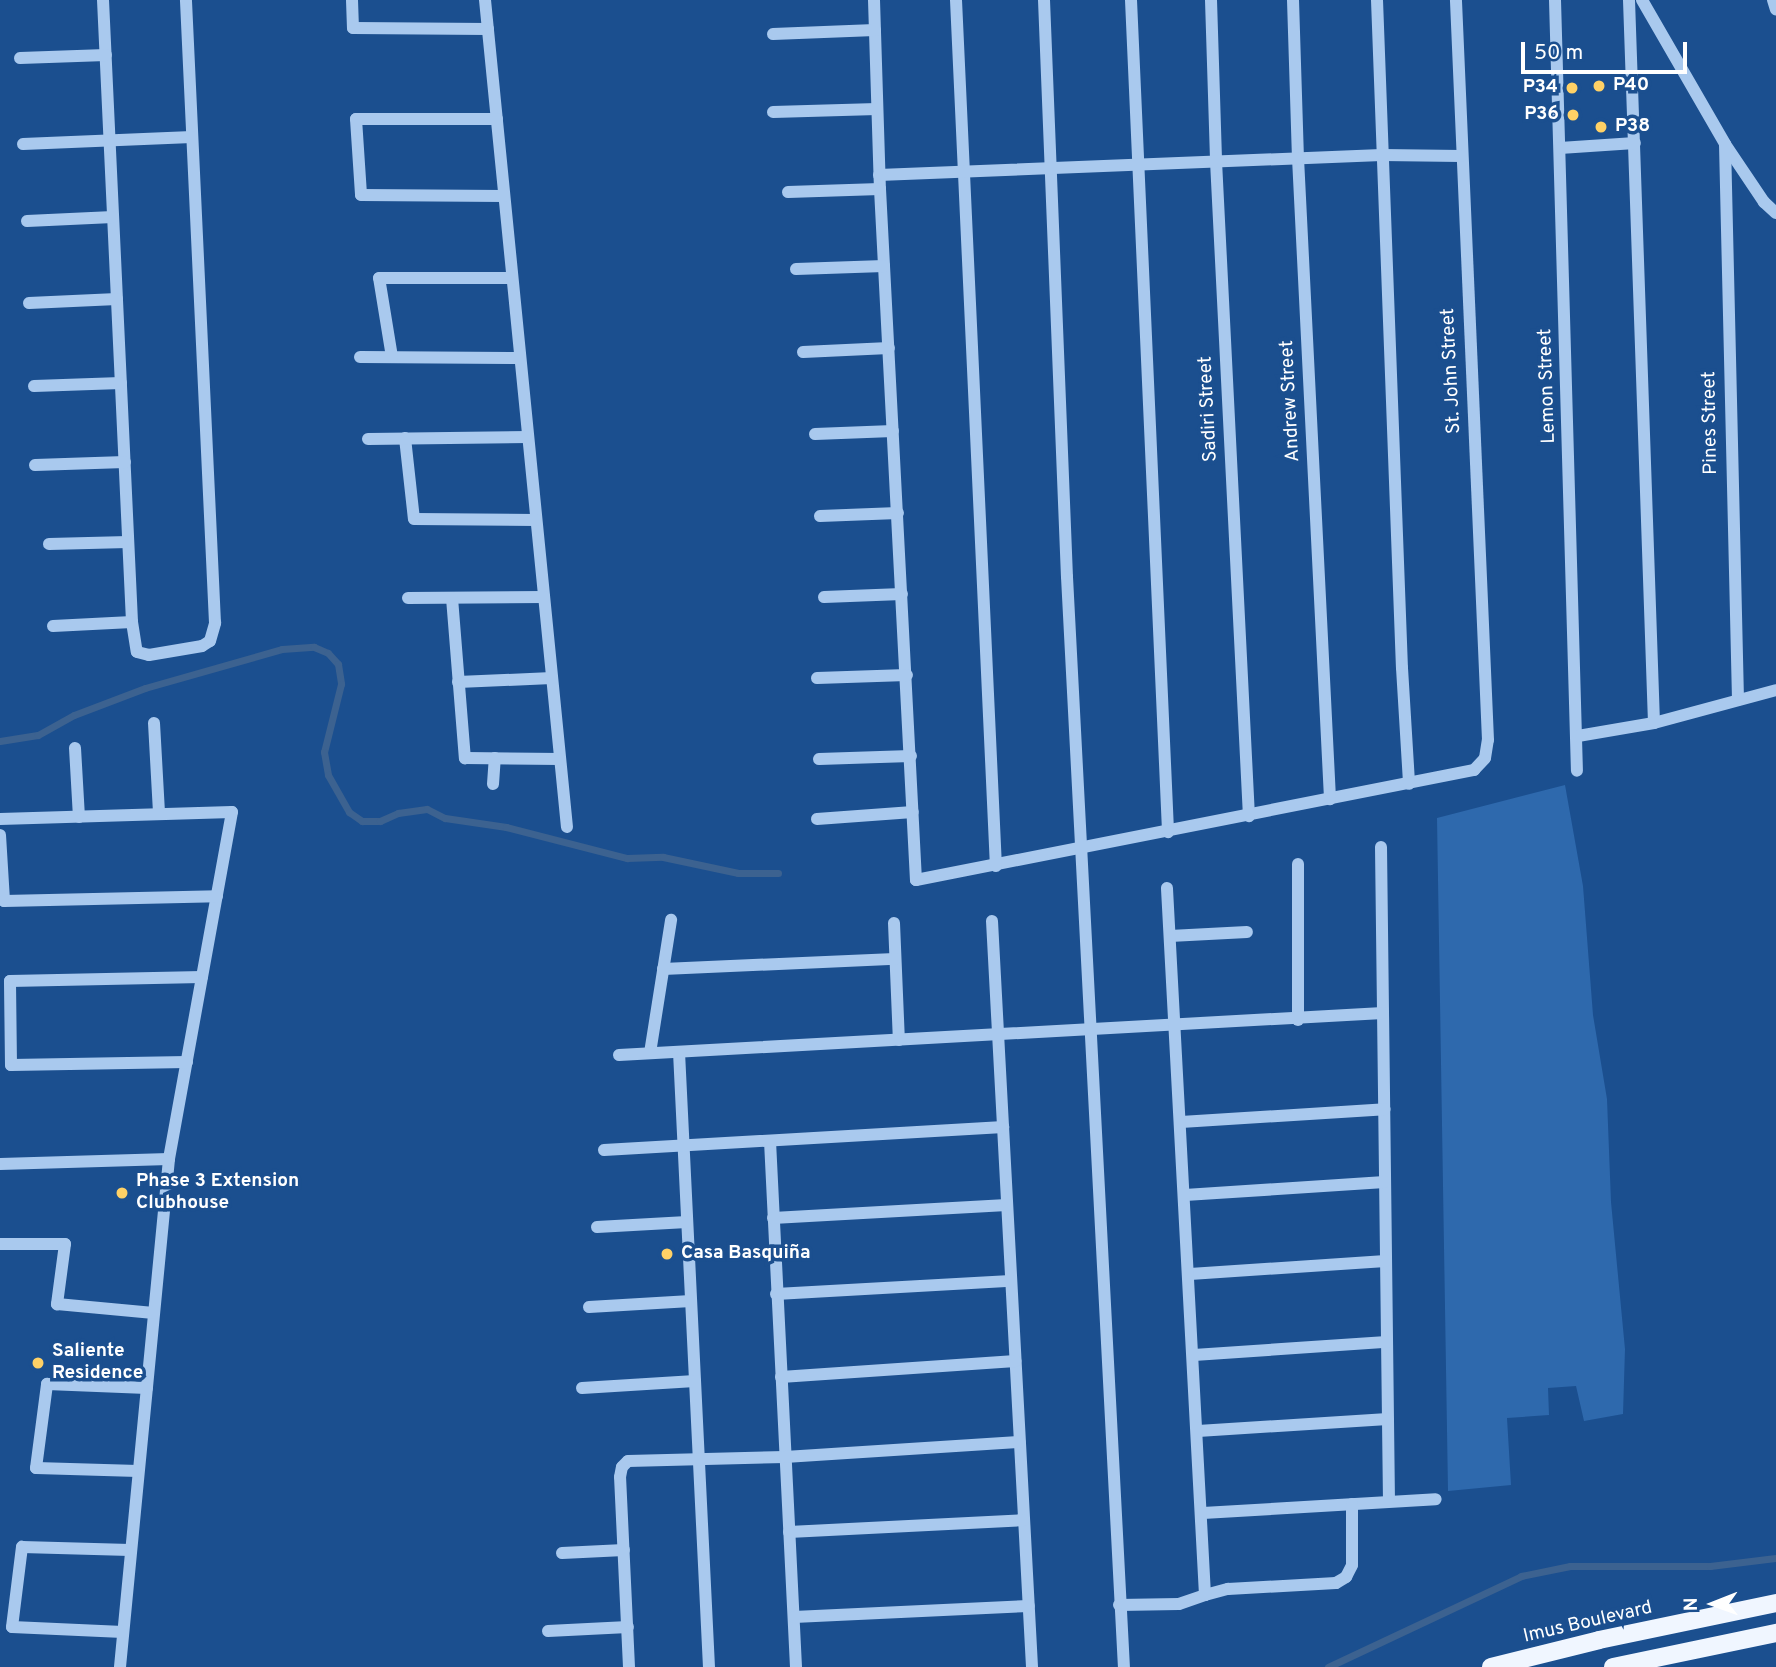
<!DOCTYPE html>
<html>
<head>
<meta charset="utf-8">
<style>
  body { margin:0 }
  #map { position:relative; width:1776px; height:1667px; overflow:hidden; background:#1b4f8f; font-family:Overpass,sans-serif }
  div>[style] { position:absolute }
  .green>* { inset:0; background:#2e69ad }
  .stream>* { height:7px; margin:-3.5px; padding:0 3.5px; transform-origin:3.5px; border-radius:3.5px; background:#3c6290 }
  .minor>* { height:12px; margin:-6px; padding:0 6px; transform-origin:6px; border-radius:6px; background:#a9c9ee }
  .major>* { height:18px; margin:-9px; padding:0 9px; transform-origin:9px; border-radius:9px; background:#f0f6ff }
  .dots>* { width:19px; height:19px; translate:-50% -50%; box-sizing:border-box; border:4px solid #1b4f8f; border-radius:50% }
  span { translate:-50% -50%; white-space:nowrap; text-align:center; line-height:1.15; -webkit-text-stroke:7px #1b4f8f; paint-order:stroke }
  .poi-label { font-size:19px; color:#fff; font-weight:700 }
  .left { translate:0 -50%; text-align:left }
  .right { translate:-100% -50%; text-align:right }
  .street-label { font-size:19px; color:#fff }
  .north { position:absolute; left:1678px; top:1569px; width:70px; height:70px; -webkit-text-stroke:5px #1b4f8f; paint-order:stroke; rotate:269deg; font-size:19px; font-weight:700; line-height:28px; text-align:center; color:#fff }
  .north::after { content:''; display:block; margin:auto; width:24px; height:32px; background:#fff; clip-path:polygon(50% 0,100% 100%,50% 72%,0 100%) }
  .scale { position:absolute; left:1521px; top:42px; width:166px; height:32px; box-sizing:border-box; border:4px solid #fff; border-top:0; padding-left:9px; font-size:21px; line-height:24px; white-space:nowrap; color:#fff; -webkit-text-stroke:5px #1b4f8f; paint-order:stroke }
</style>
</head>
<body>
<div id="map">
  <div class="green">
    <i style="clip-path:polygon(1565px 785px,1583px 886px,1593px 1015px,1607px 1099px,1611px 1202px,1625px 1349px,1623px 1414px,1584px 1421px,1576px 1386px,1548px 1388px,1549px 1415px,1507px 1418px,1511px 1485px,1448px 1491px,1437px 818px)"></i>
  </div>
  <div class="stream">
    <i style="left:0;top:741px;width:38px;rotate:-9deg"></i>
    <i style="left:38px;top:735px;width:41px;rotate:-29.1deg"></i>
    <i style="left:74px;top:715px;width:76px;rotate:-20.8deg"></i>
    <i style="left:145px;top:688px;width:142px;rotate:-15.9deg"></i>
    <i style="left:282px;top:649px;width:32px;rotate:-4deg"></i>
    <i style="left:314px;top:647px;width:15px;rotate:23deg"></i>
    <i style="left:328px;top:653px;width:15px;rotate:48deg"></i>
    <i style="left:338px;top:664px;width:20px;rotate:81deg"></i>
    <i style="left:341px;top:684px;width:70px;rotate:104deg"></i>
    <i style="left:324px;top:752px;width:23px;rotate:80deg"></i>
    <i style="left:328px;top:775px;width:43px;rotate:60.4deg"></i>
    <i style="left:349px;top:812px;width:16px;rotate:35deg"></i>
    <i style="left:362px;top:821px;width:18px"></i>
    <i style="left:380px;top:821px;width:20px;rotate:-24deg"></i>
    <i style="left:398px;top:813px;width:29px;rotate:-8deg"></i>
    <i style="left:427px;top:809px;width:20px;rotate:27deg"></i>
    <i style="left:445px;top:818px;width:62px;rotate:8.4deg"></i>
    <i style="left:506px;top:827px;width:125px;rotate:14.4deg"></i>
    <i style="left:627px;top:858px;width:36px;rotate:-2deg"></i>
    <i style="left:663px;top:857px;width:77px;rotate:12deg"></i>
    <i style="left:738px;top:873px;width:40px"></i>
    <i style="left:1328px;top:1667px;width:213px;rotate:-25.2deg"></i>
    <i style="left:1521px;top:1576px;width:50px;rotate:-11.5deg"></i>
    <i style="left:1570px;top:1566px;width:140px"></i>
    <i style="left:1710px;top:1566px;width:66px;rotate:-6.9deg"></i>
  </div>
  <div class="minor">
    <i style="left:103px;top:0;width:623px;rotate:87.33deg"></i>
    <i style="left:132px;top:622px;width:30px;rotate:81deg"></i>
    <i style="left:137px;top:652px;width:12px;rotate:14deg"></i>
    <i style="left:149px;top:655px;width:54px;rotate:-9.6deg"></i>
    <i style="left:202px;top:646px;width:9px;rotate:-32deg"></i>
    <i style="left:210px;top:641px;width:19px;rotate:-74deg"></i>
    <i style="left:215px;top:623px;width:624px;rotate:-92.67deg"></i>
    <i style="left:352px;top:0;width:28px;rotate:88deg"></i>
    <i style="left:353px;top:28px;width:135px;rotate:0.4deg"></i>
    <i style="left:485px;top:0;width:831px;rotate:84.34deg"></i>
    <i style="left:874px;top:0;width:189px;rotate:88.2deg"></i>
    <i style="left:880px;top:189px;width:692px;rotate:87.02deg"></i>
    <i style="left:916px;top:880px;width:569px;rotate:-11.15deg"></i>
    <i style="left:1474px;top:770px;width:16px;rotate:-47deg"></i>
    <i style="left:1485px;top:758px;width:18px;rotate:-81deg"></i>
    <i style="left:1488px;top:740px;width:741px;rotate:-92.48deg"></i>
    <i style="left:956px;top:0;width:867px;rotate:87.36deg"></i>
    <i style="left:1044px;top:0;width:577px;rotate:87.72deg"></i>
    <i style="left:1067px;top:577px;width:1091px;rotate:87.01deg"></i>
    <i style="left:1131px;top:0;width:833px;rotate:87.45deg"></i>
    <i style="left:1211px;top:0;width:161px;rotate:88.2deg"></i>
    <i style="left:1216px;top:161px;width:656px;rotate:87.12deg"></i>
    <i style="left:1293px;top:0;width:158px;rotate:88.2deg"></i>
    <i style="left:1298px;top:158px;width:642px;rotate:87.14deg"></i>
    <i style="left:1377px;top:0;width:668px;rotate:87.86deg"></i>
    <i style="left:1402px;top:668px;width:116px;rotate:86.5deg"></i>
    <i style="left:1555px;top:0;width:771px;rotate:88.37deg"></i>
    <i style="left:1629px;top:0;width:723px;rotate:88.02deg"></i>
    <i style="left:1642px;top:0;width:166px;rotate:60deg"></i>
    <i style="left:1725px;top:144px;width:70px;rotate:56.1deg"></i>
    <i style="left:1764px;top:202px;width:16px;rotate:43deg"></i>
    <i style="left:1773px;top:0;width:10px;rotate:73deg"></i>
    <i style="left:773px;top:34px;width:102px;rotate:-2.2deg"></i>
    <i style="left:20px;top:58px;width:86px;rotate:-2deg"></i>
    <i style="left:773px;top:112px;width:104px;rotate:-1.7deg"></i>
    <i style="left:497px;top:119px;width:141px;rotate:180deg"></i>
    <i style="left:356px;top:119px;width:76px;rotate:86.2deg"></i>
    <i style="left:361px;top:195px;width:143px;rotate:0.4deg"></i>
    <i style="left:23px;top:144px;width:169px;rotate:-2.4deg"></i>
    <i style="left:1725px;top:144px;width:556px;rotate:88.66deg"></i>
    <i style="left:1560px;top:148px;width:75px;rotate:-3.8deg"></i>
    <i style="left:879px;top:175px;width:503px;rotate:-2.28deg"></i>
    <i style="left:1382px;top:155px;width:79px;rotate:0.7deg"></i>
    <i style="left:788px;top:192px;width:92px;rotate:-1.9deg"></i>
    <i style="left:27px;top:221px;width:86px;rotate:-2.7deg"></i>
    <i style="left:796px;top:269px;width:88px;rotate:-2deg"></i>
    <i style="left:29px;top:303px;width:88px;rotate:-2.6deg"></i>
    <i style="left:803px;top:352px;width:86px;rotate:-2.7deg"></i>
    <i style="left:360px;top:357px;width:160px;rotate:0.4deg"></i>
    <i style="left:392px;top:357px;width:80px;rotate:-99.3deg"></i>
    <i style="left:379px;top:278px;width:133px"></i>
    <i style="left:34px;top:386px;width:87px;rotate:-2deg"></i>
    <i style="left:815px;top:434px;width:78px;rotate:-2.2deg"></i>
    <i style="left:405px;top:438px;width:81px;rotate:83.7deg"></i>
    <i style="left:414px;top:519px;width:122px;rotate:0.5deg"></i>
    <i style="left:368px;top:439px;width:160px;rotate:-0.7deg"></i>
    <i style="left:35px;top:465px;width:90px;rotate:-1.9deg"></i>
    <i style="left:820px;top:516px;width:78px;rotate:-2.2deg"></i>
    <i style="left:49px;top:544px;width:79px;rotate:-1.5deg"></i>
    <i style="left:824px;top:597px;width:78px;rotate:-2.2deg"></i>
    <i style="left:408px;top:598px;width:136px;rotate:-0.4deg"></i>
    <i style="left:452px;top:598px;width:161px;rotate:85.4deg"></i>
    <i style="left:465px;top:758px;width:95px;rotate:0.6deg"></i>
    <i style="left:53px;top:626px;width:79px;rotate:-2.9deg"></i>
    <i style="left:817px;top:678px;width:90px;rotate:-1.9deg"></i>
    <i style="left:458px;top:682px;width:94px;rotate:-2.4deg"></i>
    <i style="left:154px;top:723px;width:90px;rotate:86.8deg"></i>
    <i style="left:1578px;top:736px;width:77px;rotate:-9.7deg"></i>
    <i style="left:1654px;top:723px;width:126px;rotate:-15.1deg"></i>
    <i style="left:75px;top:748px;width:69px;rotate:86.7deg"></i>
    <i style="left:819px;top:759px;width:92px;rotate:-1.9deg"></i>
    <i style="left:493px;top:784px;width:26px;rotate:-86deg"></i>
    <i style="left:0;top:819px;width:232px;rotate:-1.7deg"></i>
    <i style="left:232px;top:812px;width:353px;rotate:100.3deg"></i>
    <i style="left:169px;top:1159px;width:510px;rotate:95.51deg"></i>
    <i style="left:817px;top:819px;width:96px;rotate:-4.2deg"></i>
    <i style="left:0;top:835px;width:66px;rotate:86.5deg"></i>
    <i style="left:4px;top:901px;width:213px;rotate:-1.3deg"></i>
    <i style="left:1381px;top:847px;width:654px;rotate:89.3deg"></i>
    <i style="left:992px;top:921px;width:747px;rotate:86.93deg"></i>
    <i style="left:894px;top:923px;width:117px;rotate:87.6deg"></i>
    <i style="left:1170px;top:936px;width:77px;rotate:-3deg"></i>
    <i style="left:663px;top:969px;width:232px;rotate:-2.5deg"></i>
    <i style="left:1298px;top:1020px;width:156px;rotate:-90deg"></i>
    <i style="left:679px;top:1052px;width:616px;rotate:87.21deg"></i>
    <i style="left:650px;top:1053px;width:135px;rotate:-81deg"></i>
    <i style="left:619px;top:1055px;width:765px;rotate:-3.15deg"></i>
    <i style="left:187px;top:1062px;width:176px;rotate:179deg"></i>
    <i style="left:11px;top:1065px;width:84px;rotate:-90.7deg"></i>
    <i style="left:10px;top:981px;width:192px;rotate:-1.2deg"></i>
    <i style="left:1181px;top:1122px;width:204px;rotate:-3.6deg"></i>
    <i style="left:770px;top:1141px;width:527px;rotate:87.17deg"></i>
    <i style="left:604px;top:1150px;width:400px;rotate:-3.3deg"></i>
    <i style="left:0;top:1164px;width:169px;rotate:-1.7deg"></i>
    <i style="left:1185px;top:1195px;width:200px;rotate:-3.7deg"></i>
    <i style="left:773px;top:1218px;width:234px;rotate:-3.2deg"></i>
    <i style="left:597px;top:1227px;width:90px;rotate:-3.2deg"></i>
    <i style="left:0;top:1244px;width:65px"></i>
    <i style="left:65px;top:1244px;width:61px;rotate:97.6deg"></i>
    <i style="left:57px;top:1304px;width:97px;rotate:5.3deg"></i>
    <i style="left:1190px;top:1274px;width:196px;rotate:-3.8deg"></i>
    <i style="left:776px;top:1294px;width:235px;rotate:-3.2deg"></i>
    <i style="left:589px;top:1307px;width:102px;rotate:-3.4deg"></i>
    <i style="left:1194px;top:1355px;width:193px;rotate:-3.9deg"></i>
    <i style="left:781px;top:1377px;width:235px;rotate:-3.9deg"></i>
    <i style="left:582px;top:1388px;width:113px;rotate:-3.5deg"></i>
    <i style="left:1198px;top:1431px;width:190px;rotate:-3.6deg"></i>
    <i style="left:138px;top:1471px;width:102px;rotate:-178.3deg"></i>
    <i style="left:36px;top:1468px;width:85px;rotate:-82.5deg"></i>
    <i style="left:47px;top:1384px;width:100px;rotate:2.3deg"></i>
    <i style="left:1203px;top:1513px;width:233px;rotate:-3.4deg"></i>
    <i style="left:789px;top:1532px;width:235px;rotate:-2.9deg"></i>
    <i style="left:562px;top:1553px;width:62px;rotate:-2.8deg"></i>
    <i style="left:1205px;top:1595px;width:24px;rotate:-15deg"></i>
    <i style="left:1228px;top:1589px;width:108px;rotate:-3.2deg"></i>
    <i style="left:1336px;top:1583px;width:12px;rotate:-31deg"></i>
    <i style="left:1346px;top:1577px;width:13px;rotate:-63deg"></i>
    <i style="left:1352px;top:1565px;width:61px;rotate:-90deg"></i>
    <i style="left:1119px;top:1605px;width:60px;rotate:-1deg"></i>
    <i style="left:1179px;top:1604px;width:28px;rotate:-19deg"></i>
    <i style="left:1205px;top:1595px;width:708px;rotate:-93.08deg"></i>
    <i style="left:794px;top:1617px;width:235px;rotate:-2.7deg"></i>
    <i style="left:548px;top:1631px;width:80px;rotate:-2.9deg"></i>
    <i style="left:123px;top:1632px;width:111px;rotate:-177.4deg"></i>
    <i style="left:12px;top:1627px;width:81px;rotate:-82.9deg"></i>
    <i style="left:22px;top:1547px;width:108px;rotate:1.6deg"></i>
    <i style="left:629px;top:1667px;width:190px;rotate:-92.7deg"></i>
    <i style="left:620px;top:1477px;width:10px;rotate:-79deg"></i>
    <i style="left:622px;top:1467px;width:8px;rotate:-45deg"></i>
    <i style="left:628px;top:1461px;width:157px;rotate:-1.5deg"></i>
    <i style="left:785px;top:1457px;width:235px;rotate:-3.7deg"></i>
  </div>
  <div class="major">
    <i style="left:1491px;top:1667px;width:111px;rotate:-14deg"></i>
    <i style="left:1599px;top:1640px;width:181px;rotate:-11.8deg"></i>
    <i style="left:1613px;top:1667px;width:167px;rotate:-11.8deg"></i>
  </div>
  <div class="dots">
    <i style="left:1599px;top:86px;background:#ffd166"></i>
    <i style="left:1572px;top:88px;background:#ffd166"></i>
    <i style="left:1573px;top:115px;background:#ffd166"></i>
    <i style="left:1601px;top:127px;background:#ffd166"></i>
    <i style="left:122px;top:1193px;background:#ffd166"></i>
    <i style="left:667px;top:1254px;background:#ffd166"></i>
    <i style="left:38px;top:1363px;background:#ffd166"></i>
  </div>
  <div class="poi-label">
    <span class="left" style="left:1613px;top:86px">P40</span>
    <span class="right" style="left:1558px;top:88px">P34</span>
    <span class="right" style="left:1559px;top:115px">P36</span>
    <span class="left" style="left:1615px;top:127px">P38</span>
    <span class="left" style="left:136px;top:1193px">Phase 3 Extension<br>Clubhouse</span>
    <span class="left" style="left:681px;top:1254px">Casa Basquiña</span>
    <span class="left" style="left:52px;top:1363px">Saliente<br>Residence</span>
  </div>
  <div class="street-label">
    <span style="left:1452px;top:371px;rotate:-93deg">St. John Street</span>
    <span style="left:1548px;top:386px;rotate:-92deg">Lemon Street</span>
    <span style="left:1291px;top:401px;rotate:-93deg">Andrew Street</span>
    <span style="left:1209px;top:409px;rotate:-93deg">Sadiri Street</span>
    <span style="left:1711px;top:423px;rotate:-91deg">Pines Street</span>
    <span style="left:1588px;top:1623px;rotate:-13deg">Imus Boulevard</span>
  </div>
  <div class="north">N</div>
  <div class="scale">50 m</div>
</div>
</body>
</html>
